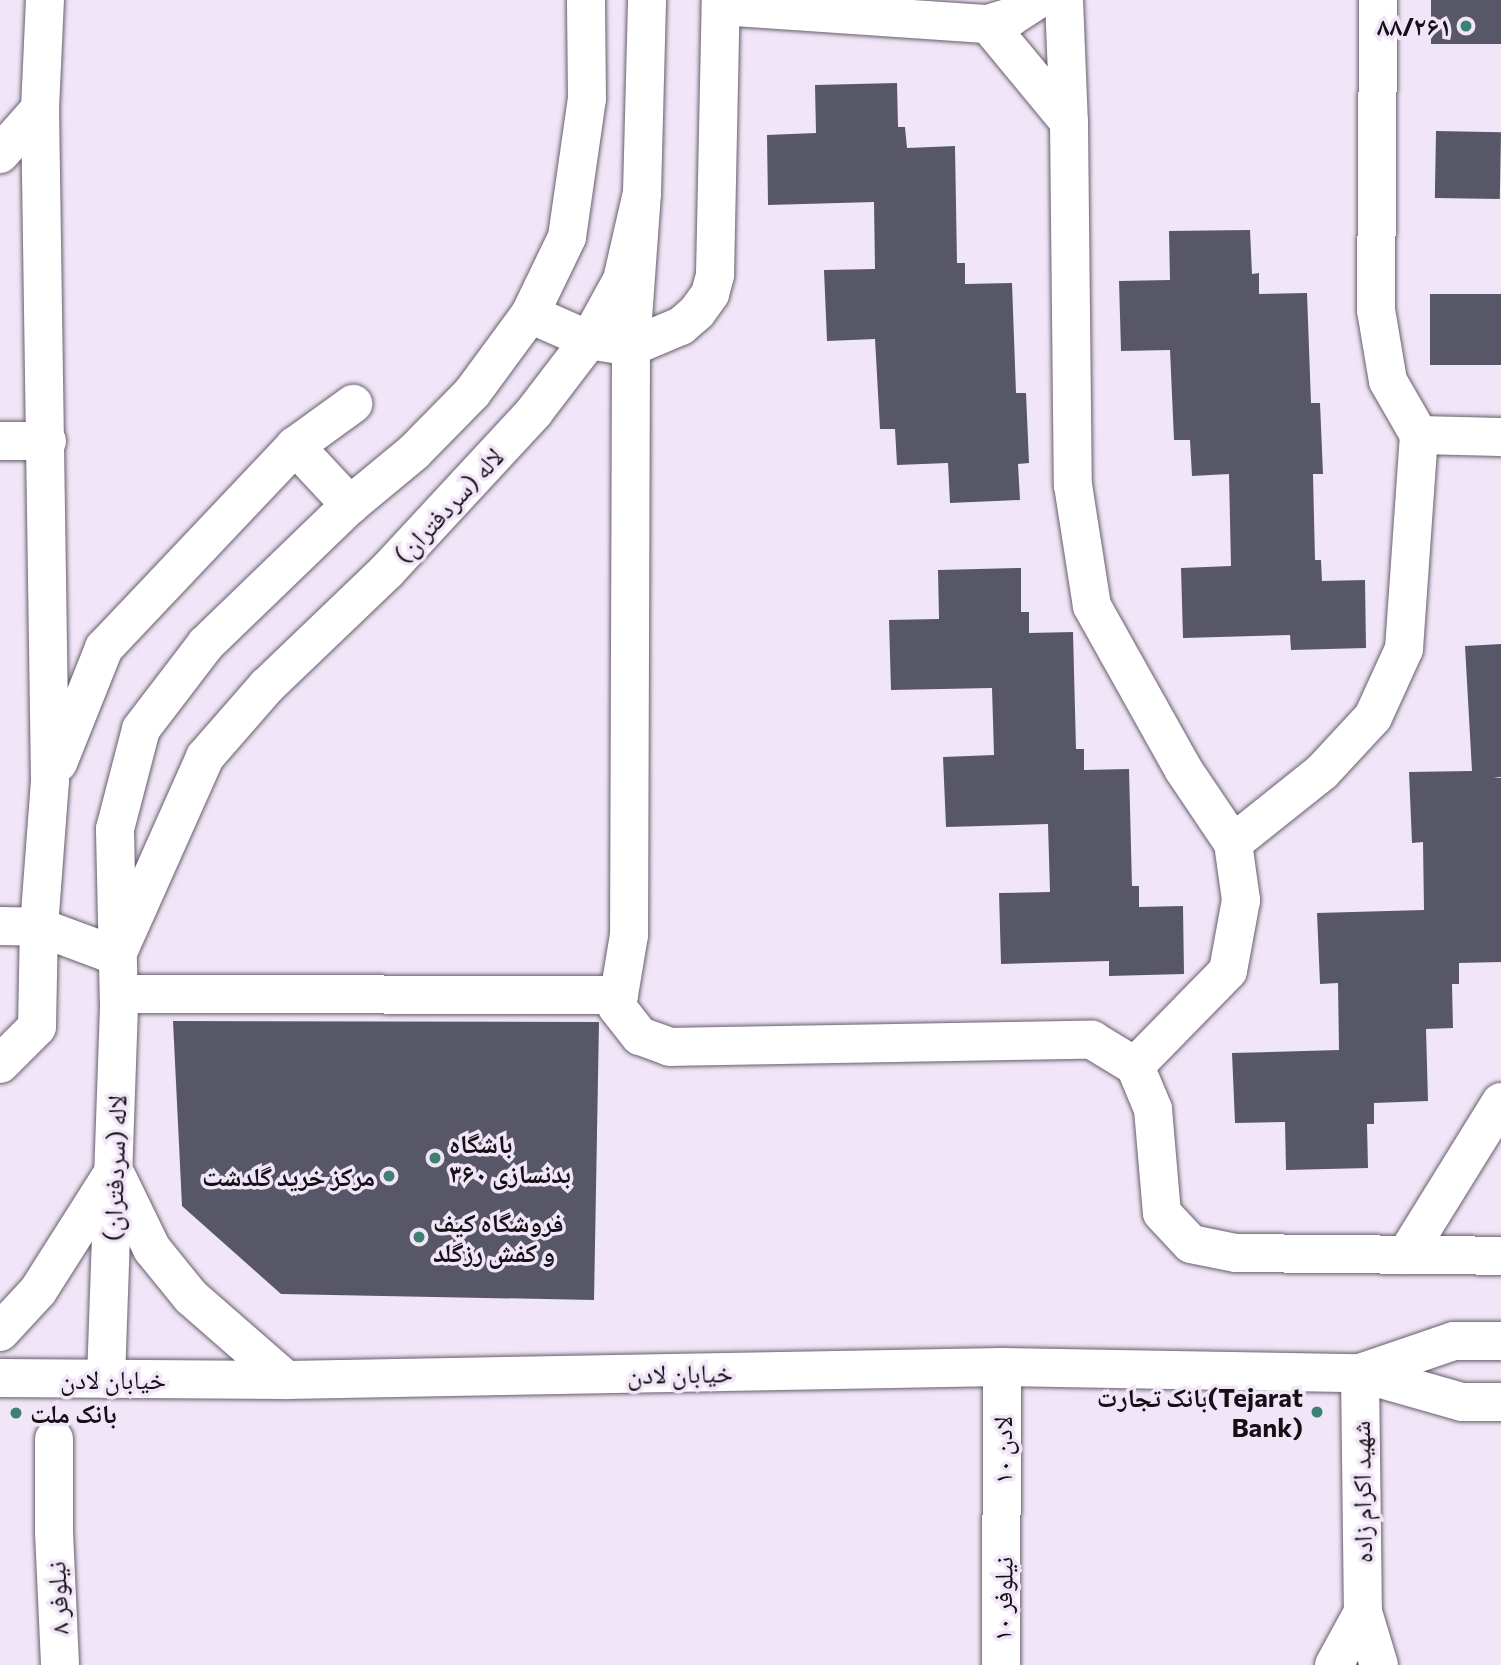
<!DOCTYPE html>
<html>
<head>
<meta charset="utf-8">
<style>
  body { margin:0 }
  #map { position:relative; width:1501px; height:1665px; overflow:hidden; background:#f1e6f7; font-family:Commissioner,"Noto Naskh Arabic",sans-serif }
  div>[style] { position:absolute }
  .building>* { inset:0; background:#585767; transform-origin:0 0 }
  .roads { filter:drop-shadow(0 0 2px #675e6c) drop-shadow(0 0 2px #675e6c) }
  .minor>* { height:38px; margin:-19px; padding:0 19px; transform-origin:19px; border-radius:19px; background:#fff }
  .dots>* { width:19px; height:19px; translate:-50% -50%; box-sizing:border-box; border:4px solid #f1e6f7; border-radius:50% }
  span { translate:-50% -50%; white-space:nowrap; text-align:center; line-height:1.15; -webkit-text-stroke:7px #f1e6f7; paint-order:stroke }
  .poi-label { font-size:26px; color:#141016; font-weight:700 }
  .right { translate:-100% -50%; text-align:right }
  .left { translate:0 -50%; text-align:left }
  .street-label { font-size:26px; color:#141016 }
</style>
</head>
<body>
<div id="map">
  <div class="building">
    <i style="left:1431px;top:0;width:70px;height:44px"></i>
    <i style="clip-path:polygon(897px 83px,898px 127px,905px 127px,907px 148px,955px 146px,957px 263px,965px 263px,965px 284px,1012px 283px,1016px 393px,1026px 393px,1029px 463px,1018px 464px,1020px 500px,950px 503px,948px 463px,897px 465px,895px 429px,880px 429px,875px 339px,827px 341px,824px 270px,875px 269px,874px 202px,768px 205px,767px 135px,816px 133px,815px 85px)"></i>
    <i style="left:1436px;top:131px;width:65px;height:67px;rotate:1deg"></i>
    <i style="clip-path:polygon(1250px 230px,1252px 274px,1259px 273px,1259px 294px,1307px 293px,1311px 403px,1320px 403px,1323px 474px,1313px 474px,1315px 560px,1321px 560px,1322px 581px,1365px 580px,1366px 648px,1291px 650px,1290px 635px,1183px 638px,1181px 568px,1231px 566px,1229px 474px,1192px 476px,1190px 440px,1174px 440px,1170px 350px,1121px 351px,1119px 281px,1170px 280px,1169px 231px)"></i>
    <i style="left:1501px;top:294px;width:71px;height:71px;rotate:90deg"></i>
    <i style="clip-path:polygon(1021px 568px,1021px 612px,1029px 612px,1029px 633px,1073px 632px,1076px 749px,1084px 749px,1084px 770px,1129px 769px,1132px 886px,1139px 886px,1139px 907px,1183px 906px,1184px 974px,1109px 976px,1109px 961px,1001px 964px,999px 893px,1050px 892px,1048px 824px,946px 827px,943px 757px,994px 755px,992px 688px,891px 690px,889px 620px,939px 619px,938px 570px)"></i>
    <i style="clip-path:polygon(1501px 644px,1501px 777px,1493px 778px,1501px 778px,1501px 962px,1459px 963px,1459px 984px,1452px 984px,1453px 1028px,1426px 1029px,1428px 1101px,1374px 1103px,1374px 1124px,1367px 1124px,1368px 1168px,1286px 1170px,1285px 1122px,1235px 1123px,1232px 1053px,1339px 1050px,1338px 983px,1320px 984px,1317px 913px,1424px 910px,1423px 842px,1412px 843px,1409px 772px,1472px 771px,1465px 646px)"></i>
    <i style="clip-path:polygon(173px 1021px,599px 1022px,594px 1300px,281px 1294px,182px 1206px)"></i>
  </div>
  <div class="roads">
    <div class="minor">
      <i style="left:1037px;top:0;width:31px;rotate:147deg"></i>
      <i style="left:1011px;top:17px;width:24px;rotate:163deg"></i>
      <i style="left:988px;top:24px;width:127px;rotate:50.4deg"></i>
      <i style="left:1069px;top:122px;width:363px;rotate:89.4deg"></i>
      <i style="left:1073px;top:485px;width:122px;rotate:81.1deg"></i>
      <i style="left:1092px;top:606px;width:187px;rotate:60.8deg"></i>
      <i style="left:1183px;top:769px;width:89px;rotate:56deg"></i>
      <i style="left:1233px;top:843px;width:58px;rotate:82deg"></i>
      <i style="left:1241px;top:900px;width:72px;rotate:100.4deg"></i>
      <i style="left:1228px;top:971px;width:133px;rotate:134.4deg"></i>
      <i style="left:1064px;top:0;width:122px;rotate:87.7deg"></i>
      <i style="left:721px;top:6px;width:268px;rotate:3.9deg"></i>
      <i style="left:0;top:154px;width:60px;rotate:-48.4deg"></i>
      <i style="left:642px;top:193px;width:154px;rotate:94.1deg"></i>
      <i style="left:631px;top:347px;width:588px;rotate:90.19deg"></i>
      <i style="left:629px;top:935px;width:73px;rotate:99.5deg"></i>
      <i style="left:617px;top:1007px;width:37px;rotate:52deg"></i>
      <i style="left:640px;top:1036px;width:32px;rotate:20deg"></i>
      <i style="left:670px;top:1047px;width:422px;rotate:-1deg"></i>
      <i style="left:1092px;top:1040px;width:50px;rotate:31.2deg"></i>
      <i style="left:1135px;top:1066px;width:47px;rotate:67.3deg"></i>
      <i style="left:1153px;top:1109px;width:104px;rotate:85.1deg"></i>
      <i style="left:1162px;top:1213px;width:42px;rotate:46.9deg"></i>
      <i style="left:1191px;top:1244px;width:46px;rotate:11.3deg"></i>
      <i style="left:1236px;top:1253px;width:265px;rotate:0.6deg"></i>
      <i style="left:530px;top:314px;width:64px;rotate:23.8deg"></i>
      <i style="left:589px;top:340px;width:43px;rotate:9.5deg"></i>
      <i style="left:631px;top:347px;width:54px;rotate:-22.8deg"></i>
      <i style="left:681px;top:326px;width:21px;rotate:-41deg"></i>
      <i style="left:697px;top:312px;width:22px;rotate:-54deg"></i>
      <i style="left:710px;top:294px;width:20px;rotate:-75deg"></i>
      <i style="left:715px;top:275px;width:275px;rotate:-88.8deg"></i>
      <i style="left:1419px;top:435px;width:82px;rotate:1.4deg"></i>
      <i style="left:0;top:441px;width:47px"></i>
      <i style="left:295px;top:446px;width:81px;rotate:47deg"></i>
      <i style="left:58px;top:763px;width:124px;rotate:-68.2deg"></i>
      <i style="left:104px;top:648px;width:278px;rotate:-46.6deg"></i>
      <i style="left:295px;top:446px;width:72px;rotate:-35.9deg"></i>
      <i style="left:1233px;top:843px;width:114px;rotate:-38.6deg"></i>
      <i style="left:1322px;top:772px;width:75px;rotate:-47.2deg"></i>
      <i style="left:1373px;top:717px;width:75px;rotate:-65.5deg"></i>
      <i style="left:1404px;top:649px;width:215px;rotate:-86deg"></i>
      <i style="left:1419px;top:435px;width:62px;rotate:-119.9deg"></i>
      <i style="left:1388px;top:381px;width:72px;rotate:-99.6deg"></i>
      <i style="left:1376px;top:310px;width:310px;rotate:-89.6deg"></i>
      <i style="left:0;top:926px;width:39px;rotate:1deg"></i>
      <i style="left:39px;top:927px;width:83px;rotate:20.4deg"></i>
      <i style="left:120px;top:948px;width:209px;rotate:-66deg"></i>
      <i style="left:205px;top:757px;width:94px;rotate:-48.9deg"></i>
      <i style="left:267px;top:686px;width:166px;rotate:-43.8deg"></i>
      <i style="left:387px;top:571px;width:217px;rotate:-47.2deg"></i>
      <i style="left:534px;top:412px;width:91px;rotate:-52.6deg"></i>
      <i style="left:589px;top:340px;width:68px;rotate:-61.2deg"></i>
      <i style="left:622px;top:280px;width:89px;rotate:-77.1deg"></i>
      <i style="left:642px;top:193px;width:193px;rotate:-88.5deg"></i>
      <i style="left:119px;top:994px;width:500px;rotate:0.11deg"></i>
      <i style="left:0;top:1064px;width:52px;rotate:-45deg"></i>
      <i style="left:37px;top:1027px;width:100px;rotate:-88.9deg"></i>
      <i style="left:39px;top:927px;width:146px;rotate:-85.7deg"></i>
      <i style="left:50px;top:781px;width:672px;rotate:-90.85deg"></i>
      <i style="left:40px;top:109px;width:109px;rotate:-87.4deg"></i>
      <i style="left:117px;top:1177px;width:80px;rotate:64.1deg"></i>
      <i style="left:152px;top:1249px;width:62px;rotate:50.9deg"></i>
      <i style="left:191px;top:1297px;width:126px;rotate:41.1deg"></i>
      <i style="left:1406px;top:1255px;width:180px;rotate:-58.2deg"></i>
      <i style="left:0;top:1332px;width:56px;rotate:-47.2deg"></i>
      <i style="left:38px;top:1291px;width:140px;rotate:-57.6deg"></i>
      <i style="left:1360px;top:1373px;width:239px;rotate:89.3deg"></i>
      <i style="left:1363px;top:1612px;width:55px;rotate:73.2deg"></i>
      <i style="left:1360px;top:1373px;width:99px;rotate:-18.8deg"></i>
      <i style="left:1454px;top:1341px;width:47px"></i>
      <i style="left:0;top:1378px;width:286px;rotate:0.4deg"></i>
      <i style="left:286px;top:1380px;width:716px;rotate:-1.04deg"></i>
      <i style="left:1002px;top:1367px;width:358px;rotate:1deg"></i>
      <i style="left:1360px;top:1373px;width:106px;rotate:15.9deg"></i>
      <i style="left:1462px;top:1402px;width:39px"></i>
      <i style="left:106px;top:1379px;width:371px;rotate:-88deg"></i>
      <i style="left:119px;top:1008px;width:179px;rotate:-91.3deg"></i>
      <i style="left:115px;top:829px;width:103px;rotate:-75.4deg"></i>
      <i style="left:141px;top:729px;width:107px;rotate:-52.6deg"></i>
      <i style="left:206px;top:644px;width:200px;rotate:-44deg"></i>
      <i style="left:350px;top:505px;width:83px;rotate:-39.6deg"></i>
      <i style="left:414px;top:452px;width:83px;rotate:-45.5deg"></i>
      <i style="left:472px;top:393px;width:98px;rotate:-53.7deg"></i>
      <i style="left:530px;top:314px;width:85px;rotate:-64.3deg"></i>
      <i style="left:567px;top:237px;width:139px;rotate:-81.8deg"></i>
      <i style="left:587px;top:99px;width:99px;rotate:-90.6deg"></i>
      <i style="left:54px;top:1439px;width:93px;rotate:90deg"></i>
      <i style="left:54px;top:1532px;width:133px;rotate:87.4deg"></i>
      <i style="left:1001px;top:1665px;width:298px;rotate:-89.8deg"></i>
      <i style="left:1334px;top:1665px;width:60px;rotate:-61.3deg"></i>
    </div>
  </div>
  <div class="dots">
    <i style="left:1466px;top:26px;background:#3e8173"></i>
    <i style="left:435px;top:1158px;background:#3e8173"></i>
    <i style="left:389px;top:1176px;background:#3e8173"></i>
    <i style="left:419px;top:1237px;background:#3e8173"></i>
    <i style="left:1317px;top:1412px;background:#3e8173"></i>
    <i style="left:16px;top:1413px;background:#3e8173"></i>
  </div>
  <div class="poi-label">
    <span class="right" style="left:1452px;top:26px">۸۸/۲۶۱</span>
    <span class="left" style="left:449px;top:1158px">باشگاه<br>بدنسازی ۳۶۰</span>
    <span class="right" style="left:375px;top:1176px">مرکز خرید گلدشت</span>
    <span class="left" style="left:433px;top:1237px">فروشگاه کیف<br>و کفش رزگلد</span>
    <span class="right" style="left:1303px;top:1412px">بانک تجارت(Tejarat<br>Bank)</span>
    <span class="left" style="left:30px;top:1413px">بانک ملت</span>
  </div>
  <div class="street-label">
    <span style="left:448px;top:505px;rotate:-47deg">لاله (سردفتران)</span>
    <span style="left:114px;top:1168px;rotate:-88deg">لاله (سردفتران)</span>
    <span style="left:680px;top:1373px;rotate:-1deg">خیابان لادن</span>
    <span style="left:113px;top:1379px">خیابان لادن</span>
    <span style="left:1002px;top:1450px;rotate:-90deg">۱۰ لادن</span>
    <span style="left:1361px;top:1492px;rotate:-91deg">شهید اکرام زاده</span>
    <span style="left:57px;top:1598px;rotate:-93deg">۸ نیلوفر</span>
    <span style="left:1002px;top:1599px;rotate:-89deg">۱۰ نیلوفر</span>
  </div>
</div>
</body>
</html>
